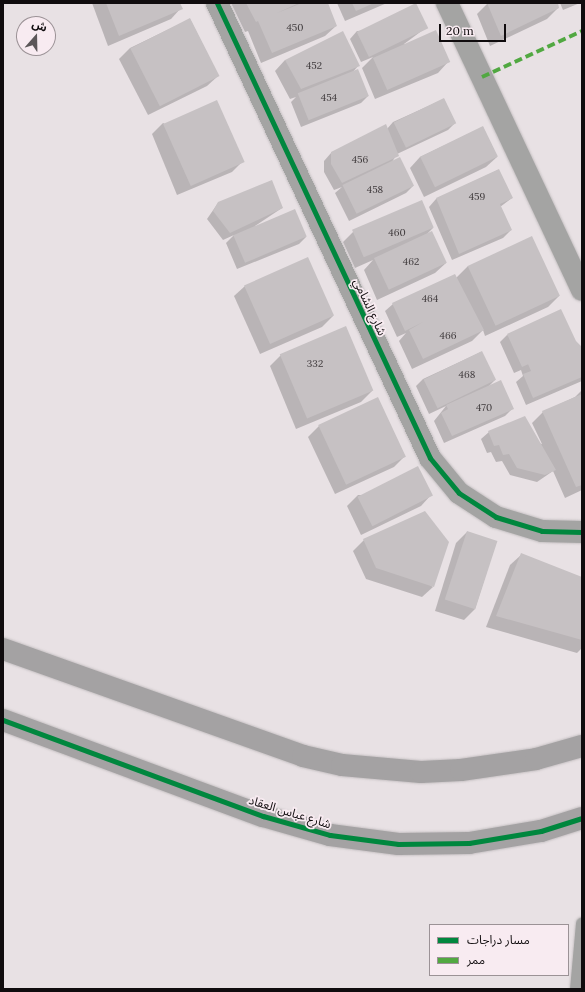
<!DOCTYPE html>
<html>
<head>
<meta charset="utf-8">
<style>
  body { margin:0 }
  #map { position:relative; width:585px; height:992px; overflow:hidden; background:#e8e1e4; font-family:Lora,"Noto Sans Arabic",serif }
  div>[style] { position:absolute }
  .shadow>* { inset:0; background:#0003 }
  .building>* { inset:0; background:#c6c1c3; transform-origin:0 0 }
  .roads { filter:drop-shadow(0 0 1px #c5c0c2) drop-shadow(0 0 1px #c5c0c2) }
  .lane>* { height:13px; margin:-6.5px; padding:0 6.5px; transform-origin:6.5px; border-radius:6.5px; background:#a4a4a3 }
  .street>* { height:22px; margin:-11px; padding:0 11px; transform-origin:11px; border-radius:11px; background:#a4a4a3 }
  .secondary>* { height:22px; margin:-11px; padding:0 11px; transform-origin:11px; border-radius:11px; background:#a4a2a3 }
  .quiet>* { height:4px; margin-top:-2px; transform-origin:0; background:repeating-linear-gradient(90deg,#51a841 0 8px,transparent 0 12px) }
  .cycleway>* { height:5px; margin:-2.5px; padding:0 2.5px; transform-origin:2.5px; border-radius:2.5px; background:#00873e }
  span { translate:-50% -50%; white-space:nowrap; text-align:center; line-height:1.15; -webkit-text-stroke:3.5px #f8ebf1; paint-order:stroke }
  .number-label { font-size:10px; color:#3e393b }
  .number-label span { -webkit-text-stroke-width:0 }
  .street-label { font-size:12px; color:#100c0e }
  .frame { position:absolute; inset:0; border:4px solid #100c0e; pointer-events:none }
  .legend { position:absolute; left:429px; top:924px; width:140px; height:52px; box-sizing:border-box; background:#f8ebf1; border:1px solid #9b9296; margin:0; padding:5px 7px; list-style:none; font-size:12px; color:#100c0e }
  .legend li { display:flex; align-items:center; gap:8px; height:20px }
  .legend b { width:20px; border:1px solid #9b9296 }
  .north { position:absolute; left:16px; top:16px; width:40px; height:40px; box-sizing:border-box; background:#f8ebf1; border:1px solid #9b9296; border-radius:50%; rotate:20deg; font-size:11px; font-weight:700; line-height:16px; text-align:center; color:#100c0e }
  .north::after { content:''; display:block; margin:auto; width:14px; height:18px; background:#5c5759; clip-path:polygon(50% 0,100% 100%,50% 72%,0 100%) }
  .scale { position:absolute; left:439px; top:24px; width:67px; height:18px; box-sizing:border-box; border:2px solid #100c0e; border-top:0; padding-left:5px; font-size:12px; line-height:14px; white-space:nowrap; color:#100c0e; -webkit-text-stroke:3px #f8ebf1; paint-order:stroke }
</style>
</head>
<body>
<div id="map">
  <div class="shadow">
    <i style="clip-path:polygon(92px 3px,179px 3px,181px 8px,171px 19px,108px 46px)"></i>
    <i style="clip-path:polygon(231px 3px,326px 3px,336px 26px,325px 36px,261px 63px,248px 31px,245px 32px)"></i>
    <i style="clip-path:polygon(337px 3px,387px 3px,345px 21px)"></i>
    <i style="clip-path:polygon(488px 3px,557px 3px,558px 8px,547px 19px,490px 46px,477px 14px)"></i>
    <i style="clip-path:polygon(560px 3px,580px 3px,563px 10px)"></i>
    <i style="clip-path:polygon(190px 19px,218px 76px,207px 86px,148px 115px,119px 59px,130px 48px)"></i>
    <i style="clip-path:polygon(427px 27px,404px 44px,448px 62px,438px 73px,375px 99px,362px 68px,373px 57px,361px 62px,350px 39px,357px 31px)"></i>
    <i style="clip-path:polygon(285px 60px,358px 66px,352px 73px,368px 96px,361px 103px,301px 127px,291px 102px,296px 97px,290px 99px,275px 71px)"></i>
    <i style="clip-path:polygon(444px 99px,455px 123px,448px 130px,397px 154px,392px 162px,413px 186px,406px 193px,349px 221px,335px 193px,342px 187px,334px 190px,324px 172px,324px 161px,331px 153px,387px 129px,393px 122px)"></i>
    <i style="clip-path:polygon(163px 123px,242px 162px,232px 172px,177px 195px,152px 134px)"></i>
    <i style="clip-path:polygon(483px 127px,497px 157px,486px 167px,424px 197px,410px 168px,420px 157px)"></i>
    <i style="clip-path:polygon(498px 170px,512px 198px,500px 207px,511px 230px,503px 238px,452px 260px,429px 207px,436px 199px)"></i>
    <i style="clip-path:polygon(218px 203px,282px 208px,255px 226px,306px 237px,299px 244px,237px 269px,226px 243px,234px 235px,223px 240px,207px 219px)"></i>
    <i style="clip-path:polygon(433px 228px,425px 236px,446px 263px,435px 273px,377px 300px,364px 270px,373px 260px,355px 268px,343px 242px,354px 231px)"></i>
    <i style="clip-path:polygon(468px 266px,559px 296px,548px 307px,485px 336px,483px 330px,472px 341px,412px 369px,399px 341px,406px 333px,397px 337px,385px 311px,393px 304px,455px 275px,456px 278px)"></i>
    <i style="clip-path:polygon(245px 286px,333px 316px,322px 327px,260px 354px,234px 296px)"></i>
    <i style="clip-path:polygon(507px 335px,582px 353px,582px 381px,526px 405px,516px 382px,523px 376px,521px 370px,514px 373px,500px 342px)"></i>
    <i style="clip-path:polygon(481px 352px,495px 380px,487px 388px,513px 408px,505px 416px,444px 443px,434px 421px,446px 406px,429px 414px,416px 386px,423px 379px)"></i>
    <i style="clip-path:polygon(281px 355px,372px 391px,361px 402px,296px 429px,270px 366px)"></i>
    <i style="clip-path:polygon(582px 390px,582px 490px,565px 498px,553px 471px,537px 482px,510px 475px,502px 461px,496px 462px,491px 452px,487px 453px,481px 439px,489px 432px,542px 444px,532px 423px,543px 412px,575px 397px)"></i>
    <i style="clip-path:polygon(319px 426px,405px 456px,394px 467px,335px 494px,308px 437px)"></i>
    <i style="clip-path:polygon(358px 495px,431px 495px,421px 506px,361px 535px,347px 506px)"></i>
    <i style="clip-path:polygon(467px 532px,496px 542px,475px 609px,464px 620px,435px 611px,456px 543px)"></i>
    <i style="clip-path:polygon(364px 540px,433px 587px,422px 597px,366px 579px,353px 551px)"></i>
    <i style="clip-path:polygon(521px 555px,582px 578px,582px 648px,577px 653px,486px 627px,510px 565px)"></i>
  </div>
  <div class="building">
    <i style="clip-path:polygon(106px 3px,180px 3px,183px 9px,119px 36px)"></i>
    <i style="clip-path:polygon(246px 3px,299px 3px,277px 13px,302px 3px,328px 3px,337px 26px,272px 53px,258px 21px,256px 22px)"></i>
    <i style="clip-path:polygon(352px 3px,374px 3px,356px 11px)"></i>
    <i style="left:416px;top:3px;width:28px;height:66px;rotate:64deg"></i>
    <i style="clip-path:polygon(487px 3px,558px 3px,559px 8px,501px 36px)"></i>
    <i style="left:190px;top:18px;width:65px;height:67px;rotate:63deg"></i>
    <i style="left:436px;top:30px;width:35px;height:69px;rotate:66deg"></i>
    <i style="clip-path:polygon(343px 31px,360px 66px,301px 89px,285px 60px)"></i>
    <i style="left:358px;top:69px;width:29px;height:65px;rotate:68deg"></i>
    <i style="left:444px;top:98px;width:28px;height:56px;rotate:64deg"></i>
    <i style="left:217px;top:100px;width:68px;height:59px;rotate:66deg"></i>
    <i style="clip-path:polygon(386px 124px,399px 156px,342px 183px,331px 164px,331px 152px)"></i>
    <i style="left:483px;top:126px;width:34px;height:70px;rotate:64deg"></i>
    <i style="left:400px;top:157px;width:32px;height:64px;rotate:64deg"></i>
    <i style="clip-path:polygon(499px 169px,513px 198px,500px 204px,512px 230px,459px 254px,436px 198px)"></i>
    <i style="clip-path:polygon(272px 180px,283px 208px,230px 233px,213px 211px,218px 202px)"></i>
    <i style="left:422px;top:200px;width:30px;height:76px;rotate:67deg"></i>
    <i style="left:295px;top:209px;width:30px;height:67px;rotate:67deg"></i>
    <i style="left:432px;top:231px;width:35px;height:64px;rotate:65deg"></i>
    <i style="left:532px;top:236px;width:66px;height:71px;rotate:65deg"></i>
    <i style="left:308px;top:257px;width:64px;height:70px;rotate:66deg"></i>
    <i style="clip-path:polygon(455px 274px,484px 330px,423px 359px,409px 330px,423px 322px,405px 331px,392px 303px)"></i>
    <i style="clip-path:polygon(561px 309px,576px 341px,582px 347px,582px 377px,533px 398px,523px 374px,531px 371px,528px 364px,542px 358px,522px 367px,507px 334px)"></i>
    <i style="left:346px;top:326px;width:70px;height:72px;rotate:67deg"></i>
    <i style="left:482px;top:351px;width:32px;height:65px;rotate:64deg"></i>
    <i style="clip-path:polygon(501px 380px,514px 409px,452px 436px,441px 413px,448px 409px,446px 405px)"></i>
    <i style="clip-path:polygon(582px 394px,582px 485px,576px 487px,542px 411px)"></i>
    <i style="left:378px;top:397px;width:66px;height:66px;rotate:65deg"></i>
    <i style="clip-path:polygon(525px 416px,556px 470px,545px 475px,517px 468px,509px 454px,503px 455px,499px 445px,494px 446px,488px 431px)"></i>
    <i style="left:418px;top:466px;width:33px;height:68px;rotate:63deg"></i>
    <i style="clip-path:polygon(425px 511px,449px 542px,434px 587px,376px 568px,363px 539px)"></i>
    <i style="left:467px;top:531px;width:32px;height:72px;rotate:18deg"></i>
    <i style="clip-path:polygon(521px 553px,582px 577px,582px 640px,496px 616px)"></i>
  </div>
  <div class="roads">
    <div class="lane">
      <i style="left:576px;top:989px;width:66px;rotate:-84.8deg"></i>
    </div>
    <div class="street">
      <i style="left:217px;top:3px;width:502px;rotate:64.91deg"></i>
      <i style="left:430px;top:458px;width:45px;rotate:50.4deg"></i>
      <i style="left:459px;top:493px;width:44px;rotate:33deg"></i>
      <i style="left:496px;top:517px;width:48px;rotate:16.9deg"></i>
      <i style="left:542px;top:531px;width:40px;rotate:1.4deg"></i>
      <i style="left:447px;top:3px;width:317px;rotate:64.8deg"></i>
    </div>
    <div class="secondary">
      <i style="left:3px;top:649px;width:319px;rotate:19.6deg"></i>
      <i style="left:303px;top:756px;width:40px;rotate:13deg"></i>
      <i style="left:342px;top:765px;width:79px;rotate:5.1deg"></i>
      <i style="left:421px;top:772px;width:40px;rotate:-2.9deg"></i>
      <i style="left:461px;top:770px;width:76px;rotate:-8.3deg"></i>
      <i style="left:536px;top:759px;width:48px;rotate:-15.8deg"></i>
      <i style="left:3px;top:720px;width:277px;rotate:20.3deg"></i>
      <i style="left:263px;top:816px;width:70px;rotate:15.8deg"></i>
      <i style="left:330px;top:835px;width:69px;rotate:7.5deg"></i>
      <i style="left:398px;top:844px;width:71px;rotate:-0.8deg"></i>
      <i style="left:469px;top:843px;width:73px;rotate:-9.5deg"></i>
      <i style="left:541px;top:831px;width:43px;rotate:-17.6deg"></i>
    </div>
  </div>
  <div class="quiet">
    <i style="left:482px;top:77px;width:110px;rotate:-24.7deg"></i>
  </div>
  <div class="cycleway">
    <i style="left:217px;top:3px;width:502px;rotate:64.91deg"></i>
    <i style="left:430px;top:458px;width:45px;rotate:50.4deg"></i>
    <i style="left:459px;top:493px;width:44px;rotate:33deg"></i>
    <i style="left:496px;top:517px;width:48px;rotate:16.9deg"></i>
    <i style="left:542px;top:531px;width:40px;rotate:1.4deg"></i>
    <i style="left:3px;top:720px;width:277px;rotate:20.3deg"></i>
    <i style="left:263px;top:816px;width:70px;rotate:15.8deg"></i>
    <i style="left:330px;top:835px;width:69px;rotate:7.5deg"></i>
    <i style="left:398px;top:844px;width:71px;rotate:-0.8deg"></i>
    <i style="left:469px;top:843px;width:73px;rotate:-9.5deg"></i>
    <i style="left:541px;top:831px;width:43px;rotate:-17.6deg"></i>
  </div>
  <div class="number-label">
    <span style="left:295px;top:28px">450</span>
    <span style="left:314px;top:66px">452</span>
    <span style="left:329px;top:98px">454</span>
    <span style="left:360px;top:160px">456</span>
    <span style="left:375px;top:190px">458</span>
    <span style="left:477px;top:197px">459</span>
    <span style="left:397px;top:233px">460</span>
    <span style="left:411px;top:262px">462</span>
    <span style="left:430px;top:299px">464</span>
    <span style="left:448px;top:336px">466</span>
    <span style="left:315px;top:364px">332</span>
    <span style="left:467px;top:375px">468</span>
    <span style="left:484px;top:408px">470</span>
  </div>
  <div class="street-label">
    <span style="left:370px;top:307px;rotate:65deg">شارع الشامي</span>
    <span style="left:290px;top:812px;rotate:17deg">شارع عباس العقاد</span>
  </div>
  <div class="frame"></div>
  <ul class="legend">
  <li><b style="height:5px;background:#00873e"></b>مسار دراجات</li>
  <li><b style="height:5px;background:#51a841"></b>ممر</li>
  </ul>
  <div class="north">ش</div>
  <div class="scale">20 m</div>
</div>
</body>
</html>
